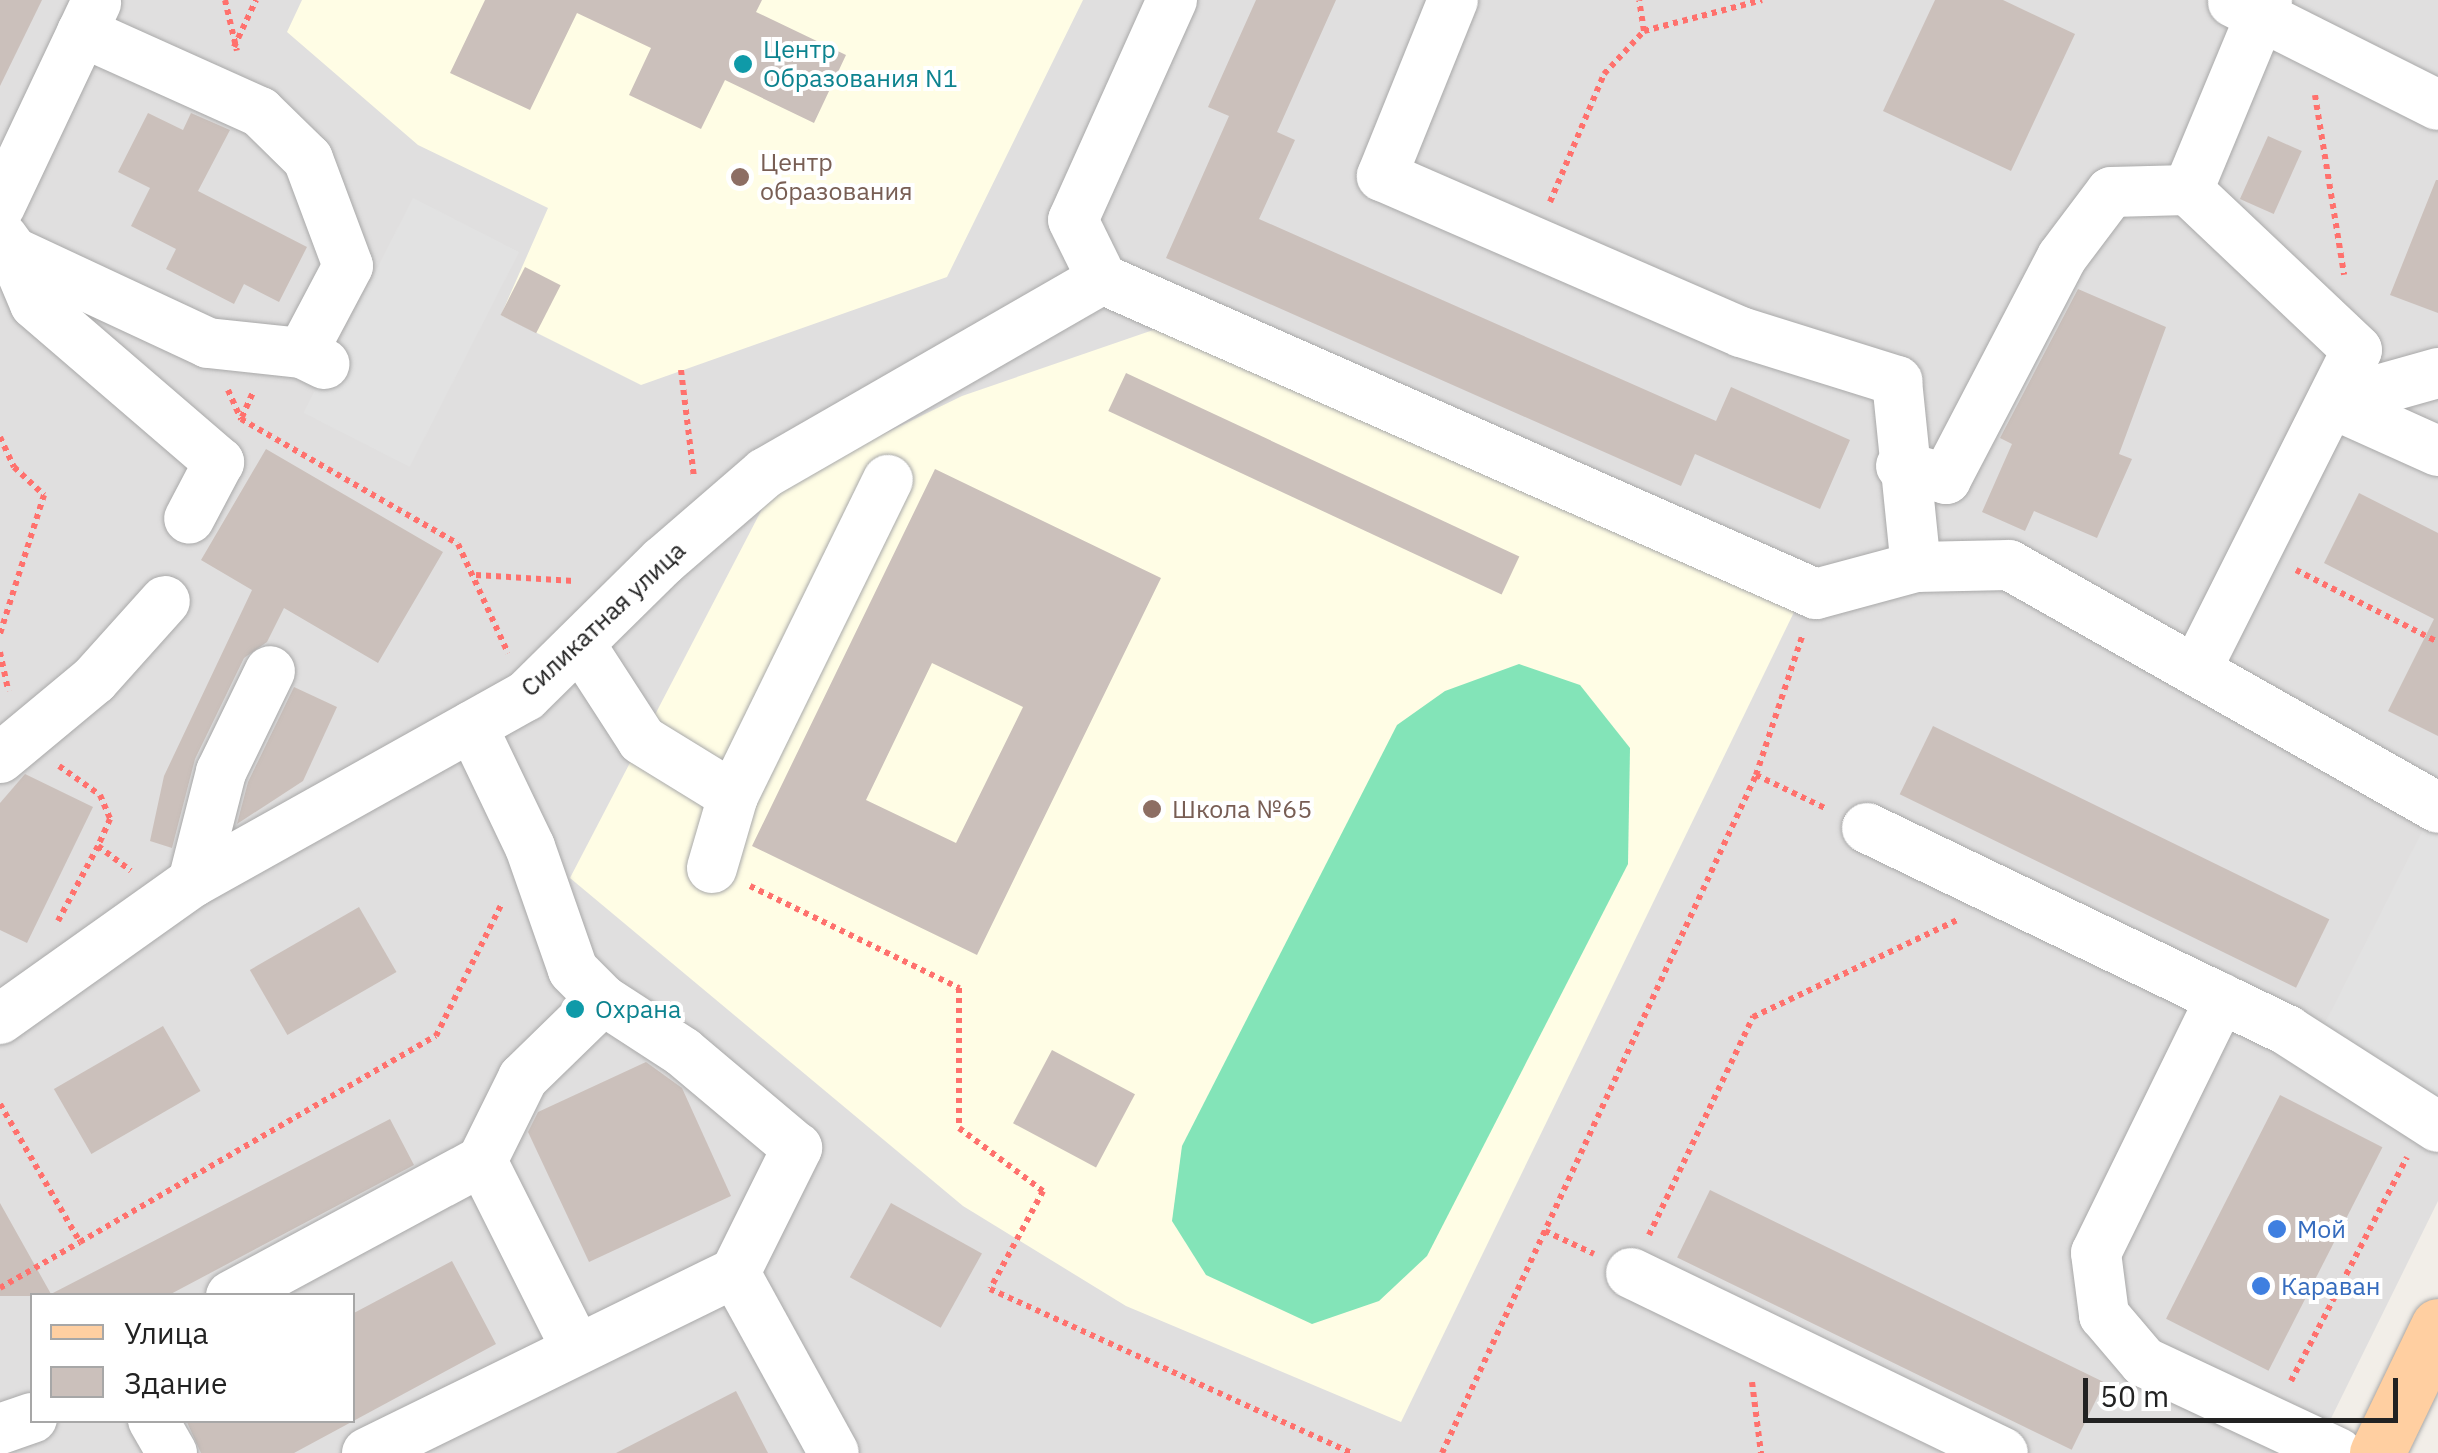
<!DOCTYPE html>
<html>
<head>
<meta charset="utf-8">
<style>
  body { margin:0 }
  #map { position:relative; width:2438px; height:1453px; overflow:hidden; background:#f2eee8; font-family:"IBM Plex Sans",sans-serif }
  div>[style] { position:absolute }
  .residential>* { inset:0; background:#e0dfdf }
  .education>* { inset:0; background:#fffde5 }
  .pitch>* { inset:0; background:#83e4b8 }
  .parking>* { inset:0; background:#e2e2e2; transform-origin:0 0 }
  .building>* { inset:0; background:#cbc0bb; transform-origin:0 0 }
  .path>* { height:6px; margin-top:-3px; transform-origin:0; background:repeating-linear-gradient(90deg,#ff716d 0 5px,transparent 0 10px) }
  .roads { filter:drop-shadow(0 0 2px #a9a9a9) drop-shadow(0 0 2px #a9a9a9) }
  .minor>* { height:50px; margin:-25px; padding:0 25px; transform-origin:25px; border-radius:25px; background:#fff }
  .major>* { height:55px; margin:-27.5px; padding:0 27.5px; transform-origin:27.5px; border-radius:27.5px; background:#ffcfa1 }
  .dots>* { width:28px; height:28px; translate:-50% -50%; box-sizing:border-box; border:5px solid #fff; border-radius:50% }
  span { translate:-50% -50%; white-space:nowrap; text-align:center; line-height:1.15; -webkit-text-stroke:8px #fff; paint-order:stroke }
  .culture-label { font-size:25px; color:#0d838f }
  .left { translate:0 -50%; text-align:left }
  .education-label { font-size:25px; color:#785e54 }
  .street-label { font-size:25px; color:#222 }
  .shop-label { font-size:25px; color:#366cbe }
  .legend { position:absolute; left:30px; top:1293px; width:325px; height:130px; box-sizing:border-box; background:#fff; border:2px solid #a7a7a7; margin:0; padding:12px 18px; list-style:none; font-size:30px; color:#222 }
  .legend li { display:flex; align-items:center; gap:20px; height:50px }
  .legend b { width:50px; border:2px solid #a7a7a7 }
  .scale { position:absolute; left:2083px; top:1378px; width:315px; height:45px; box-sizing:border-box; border:5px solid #222; border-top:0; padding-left:12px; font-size:30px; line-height:35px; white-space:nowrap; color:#222; -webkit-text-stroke:8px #fff; paint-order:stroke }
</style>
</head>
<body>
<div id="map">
  <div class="residential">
    <i style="clip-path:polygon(evenodd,0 0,2438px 0,2438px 1201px,2314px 1453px,0 1453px,0 0,32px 1296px,352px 1296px,352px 1420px,32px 1420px,32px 1296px)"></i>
  </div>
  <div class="education">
    <i style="clip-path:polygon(302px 0,1083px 0,947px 277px,641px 385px,501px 315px,548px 208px,418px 145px,287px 32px)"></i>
    <i style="clip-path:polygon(1159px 328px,1796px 608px,1401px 1422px,1126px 1306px,963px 1206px,570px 878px,773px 488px,962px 396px)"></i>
  </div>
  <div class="pitch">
    <i style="clip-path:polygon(1519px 664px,1580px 685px,1630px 748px,1628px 864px,1427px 1256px,1379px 1301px,1312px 1324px,1206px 1275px,1172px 1221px,1182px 1146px,1397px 725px,1445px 691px)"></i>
  </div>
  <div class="parking">
    <i style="left:413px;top:198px;width:119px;height:241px;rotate:27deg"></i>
    <i style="clip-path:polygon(2435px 806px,2438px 808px,2438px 1127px,2313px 1047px)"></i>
  </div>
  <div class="building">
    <i style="clip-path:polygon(0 0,42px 0,0 86px)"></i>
    <i style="clip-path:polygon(485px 0,762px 0,756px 12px,846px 55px,814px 123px,725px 80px,701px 129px,629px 95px,651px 48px,577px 13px,530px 110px,450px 73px)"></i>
    <i style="clip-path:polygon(1256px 0,1336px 0,1277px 132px,1295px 140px,1259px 219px,1716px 421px,1731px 387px,1850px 440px,1820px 509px,1695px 454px,1681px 486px,1166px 258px,1229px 116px,1208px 107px)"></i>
    <i style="clip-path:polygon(1935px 0,2003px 0,2075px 34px,2011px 171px,1883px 111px)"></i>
    <i style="clip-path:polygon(148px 113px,183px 130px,191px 113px,230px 130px,198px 191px,307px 247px,279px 302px,244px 284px,234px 304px,166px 269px,176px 249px,131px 226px,150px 188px,118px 172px)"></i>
    <i style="left:2268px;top:136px;width:37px;height:69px;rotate:24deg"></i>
    <i style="clip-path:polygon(2436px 180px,2438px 180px,2438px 313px,2390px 295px)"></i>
    <i style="left:525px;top:267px;width:40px;height:54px;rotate:27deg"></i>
    <i style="clip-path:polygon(2078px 289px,2166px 327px,2119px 454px,2132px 459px,2097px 538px,2034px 511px,2025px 531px,1982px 512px,2012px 444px,2000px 438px)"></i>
    <i style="left:1126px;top:373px;width:434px;height:42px;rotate:25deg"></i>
    <i style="clip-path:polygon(266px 449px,443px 552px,378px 663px,284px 608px,267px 642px,244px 658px,195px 759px,172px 848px,150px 841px,164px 776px,252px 590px,201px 560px)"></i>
    <i style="clip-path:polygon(evenodd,935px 469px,1161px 578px,977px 955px,752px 846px,935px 469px,932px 663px,1023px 707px,956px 843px,866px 800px,932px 663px)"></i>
    <i style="clip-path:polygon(2359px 493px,2438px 533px,2438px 736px,2388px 711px,2434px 619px,2324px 563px)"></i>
    <i style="clip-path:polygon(294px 687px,337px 707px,303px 781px,237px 824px,248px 782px)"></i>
    <i style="left:1933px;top:726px;width:441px;height:76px;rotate:26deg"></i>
    <i style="clip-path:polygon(25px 774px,93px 807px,27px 943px,0 930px,0 803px)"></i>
    <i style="left:359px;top:907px;width:75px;height:126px;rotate:60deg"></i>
    <i style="left:163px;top:1026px;width:75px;height:126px;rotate:60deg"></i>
    <i style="left:1052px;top:1050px;width:94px;height:83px;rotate:28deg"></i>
    <i style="clip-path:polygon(646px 1062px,682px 1088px,731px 1196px,589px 1262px,528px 1132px,538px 1112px)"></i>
    <i style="left:2280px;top:1095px;width:115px;height:251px;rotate:27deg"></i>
    <i style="clip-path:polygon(390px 1119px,414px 1165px,167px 1296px,0 1296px,0 1203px,51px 1294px)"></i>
    <i style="left:1710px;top:1190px;width:439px;height:75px;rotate:26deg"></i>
    <i style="left:891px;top:1203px;width:104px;height:85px;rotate:29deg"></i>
    <i style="clip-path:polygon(452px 1261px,496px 1344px,294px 1453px,201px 1453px,186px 1420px,352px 1420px,352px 1314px)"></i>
    <i style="clip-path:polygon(736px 1391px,768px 1453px,616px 1453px)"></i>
  </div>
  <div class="path">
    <i style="left:225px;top:0;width:52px;rotate:76.8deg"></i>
    <i style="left:1644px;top:31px;width:122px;rotate:-14.7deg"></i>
    <i style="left:234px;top:47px;width:52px;rotate:-64.9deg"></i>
    <i style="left:2315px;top:95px;width:182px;rotate:80.8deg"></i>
    <i style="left:1550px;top:202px;width:139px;rotate:-67.1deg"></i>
    <i style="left:1604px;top:74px;width:59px;rotate:-47.1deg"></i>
    <i style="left:1644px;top:31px;width:31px;rotate:-99deg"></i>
    <i style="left:681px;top:370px;width:108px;rotate:83.1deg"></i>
    <i style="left:228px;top:390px;width:32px;rotate:66deg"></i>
    <i style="left:241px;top:419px;width:250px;rotate:29.9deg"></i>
    <i style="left:458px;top:544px;width:120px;rotate:65.4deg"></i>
    <i style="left:242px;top:417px;width:27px;rotate:-66deg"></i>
    <i style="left:0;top:437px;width:33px;rotate:65deg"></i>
    <i style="left:14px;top:467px;width:41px;rotate:43deg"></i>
    <i style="left:44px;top:495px;width:146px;rotate:107.6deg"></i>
    <i style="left:2296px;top:570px;width:159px;rotate:26.9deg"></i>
    <i style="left:476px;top:575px;width:98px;rotate:3.5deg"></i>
    <i style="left:0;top:652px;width:40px;rotate:78deg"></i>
    <i style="left:59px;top:766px;width:50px;rotate:35.3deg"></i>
    <i style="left:100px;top:795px;width:26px;rotate:67deg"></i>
    <i style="left:110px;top:819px;width:30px;rotate:114deg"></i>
    <i style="left:98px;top:846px;width:41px;rotate:37.1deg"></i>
    <i style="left:1756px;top:775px;width:79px;rotate:25.6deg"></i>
    <i style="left:750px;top:886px;width:233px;rotate:26deg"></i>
    <i style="left:959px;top:988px;width:140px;rotate:90deg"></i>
    <i style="left:959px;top:1128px;width:105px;rotate:36.9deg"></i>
    <i style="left:1043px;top:1191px;width:111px;rotate:118.4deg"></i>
    <i style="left:990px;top:1289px;width:397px;rotate:24.4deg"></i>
    <i style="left:58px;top:921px;width:85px;rotate:-61.9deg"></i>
    <i style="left:0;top:1104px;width:160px;rotate:59.9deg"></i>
    <i style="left:80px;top:1242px;width:411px;rotate:-30.1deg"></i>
    <i style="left:436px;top:1036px;width:146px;rotate:-63.6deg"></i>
    <i style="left:1545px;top:1231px;width:54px;rotate:25.1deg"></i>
    <i style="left:1649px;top:1235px;width:242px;rotate:-64.5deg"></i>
    <i style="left:1753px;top:1017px;width:226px;rotate:-25.4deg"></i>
    <i style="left:0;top:1288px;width:92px;rotate:-29.9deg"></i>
    <i style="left:2291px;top:1381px;width:252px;rotate:-62.6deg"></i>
    <i style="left:1752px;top:1382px;width:72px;rotate:82.8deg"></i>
    <i style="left:1442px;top:1453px;width:747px;rotate:-65.15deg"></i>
    <i style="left:1756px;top:775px;width:149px;rotate:-71.6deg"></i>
  </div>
  <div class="roads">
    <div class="minor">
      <i style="left:1172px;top:0;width:241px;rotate:114.2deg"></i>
      <i style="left:1073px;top:220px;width:66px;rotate:63.8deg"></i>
      <i style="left:1102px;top:279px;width:780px;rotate:23.81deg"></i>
      <i style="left:1816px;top:594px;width:104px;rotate:-15.1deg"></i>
      <i style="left:1916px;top:567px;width:93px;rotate:-1.2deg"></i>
      <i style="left:2009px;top:565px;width:493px;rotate:29.5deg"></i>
      <i style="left:1453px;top:0;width:190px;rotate:112deg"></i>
      <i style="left:1382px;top:176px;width:391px;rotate:23.5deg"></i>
      <i style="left:1741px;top:332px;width:164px;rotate:17.4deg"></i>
      <i style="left:1897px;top:381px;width:187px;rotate:84.2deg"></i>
      <i style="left:2233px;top:2px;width:229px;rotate:26.7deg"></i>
      <i style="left:82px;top:32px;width:195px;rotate:24.2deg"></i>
      <i style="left:260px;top:112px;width:67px;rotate:44.4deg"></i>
      <i style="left:308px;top:159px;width:114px;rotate:69.5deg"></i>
      <i style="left:348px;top:266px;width:98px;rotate:117.9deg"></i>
      <i style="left:0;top:206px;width:225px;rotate:-64.7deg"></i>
      <i style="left:3px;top:238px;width:17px;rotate:54deg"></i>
      <i style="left:13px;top:252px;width:215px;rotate:25deg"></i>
      <i style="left:208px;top:343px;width:95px;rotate:6.1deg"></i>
      <i style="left:302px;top:353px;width:25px;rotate:26deg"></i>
      <i style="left:13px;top:252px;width:56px;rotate:67.1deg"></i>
      <i style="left:35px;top:304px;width:243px;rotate:40.7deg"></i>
      <i style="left:219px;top:462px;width:64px;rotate:117.8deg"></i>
      <i style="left:2331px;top:403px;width:117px;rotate:24.2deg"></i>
      <i style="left:2331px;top:403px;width:111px;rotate:-15.7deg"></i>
      <i style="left:1901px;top:466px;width:47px;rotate:16.1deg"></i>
      <i style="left:1946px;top:479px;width:250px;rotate:-62.4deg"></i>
      <i style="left:2062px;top:257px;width:81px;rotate:-53deg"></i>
      <i style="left:2111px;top:192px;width:77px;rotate:-1.5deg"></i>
      <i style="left:580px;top:644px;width:114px;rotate:57.1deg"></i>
      <i style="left:642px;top:740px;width:107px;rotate:31.6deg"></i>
      <i style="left:733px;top:796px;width:75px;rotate:106.3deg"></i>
      <i style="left:2196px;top:670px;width:358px;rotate:-63.3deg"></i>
      <i style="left:2357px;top:350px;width:233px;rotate:-136.6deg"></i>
      <i style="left:2188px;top:190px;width:206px;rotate:-67.4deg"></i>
      <i style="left:472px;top:726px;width:134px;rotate:64.4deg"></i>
      <i style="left:530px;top:847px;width:130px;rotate:70.7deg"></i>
      <i style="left:573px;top:970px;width:42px;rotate:45deg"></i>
      <i style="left:0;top:758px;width:122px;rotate:-39.7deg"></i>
      <i style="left:94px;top:680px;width:106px;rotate:-48.1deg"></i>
      <i style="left:733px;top:796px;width:352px;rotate:-63.9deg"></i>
      <i style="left:1867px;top:828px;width:467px;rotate:25.7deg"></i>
      <i style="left:2288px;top:1031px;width:178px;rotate:32.6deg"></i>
      <i style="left:193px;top:882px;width:114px;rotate:-75.7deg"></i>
      <i style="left:221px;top:772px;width:112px;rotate:-64.1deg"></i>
      <i style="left:2221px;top:998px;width:284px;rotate:116.1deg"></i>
      <i style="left:2096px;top:1253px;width:63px;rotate:82.6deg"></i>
      <i style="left:2104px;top:1315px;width:62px;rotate:49.6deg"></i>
      <i style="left:2144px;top:1362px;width:214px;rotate:25.1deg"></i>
      <i style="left:0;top:1019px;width:237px;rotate:-35.4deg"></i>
      <i style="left:193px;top:882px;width:381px;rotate:-29.2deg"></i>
      <i style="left:526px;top:696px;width:192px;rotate:-44.6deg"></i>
      <i style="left:663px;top:561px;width:135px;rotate:-40.8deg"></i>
      <i style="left:765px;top:473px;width:389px;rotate:-29.9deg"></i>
      <i style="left:735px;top:1273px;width:205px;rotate:61.2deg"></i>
      <i style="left:1631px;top:1273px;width:413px;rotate:25.8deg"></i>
      <i style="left:231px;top:1296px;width:285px;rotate:-28.3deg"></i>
      <i style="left:482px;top:1161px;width:209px;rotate:63.3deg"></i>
      <i style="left:153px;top:1420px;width:38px;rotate:60deg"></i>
      <i style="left:0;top:1429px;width:34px;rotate:-19deg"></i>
      <i style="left:367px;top:1453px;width:410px;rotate:-26.1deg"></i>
      <i style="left:735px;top:1273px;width:140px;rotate:-63.6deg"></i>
      <i style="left:797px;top:1148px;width:149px;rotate:-139.9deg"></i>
      <i style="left:683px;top:1052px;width:95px;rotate:-147deg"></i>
      <i style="left:603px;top:1000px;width:112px;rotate:135.7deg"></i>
      <i style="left:523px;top:1078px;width:93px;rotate:116.3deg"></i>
    </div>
    <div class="major">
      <i style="left:2377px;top:1453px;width:141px;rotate:-64.3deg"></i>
    </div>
  </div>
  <div class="dots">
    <i style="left:743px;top:64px;background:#0f9aa8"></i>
    <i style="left:740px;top:177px;background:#8d6e63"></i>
    <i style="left:1152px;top:809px;background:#8d6e63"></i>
    <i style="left:575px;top:1009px;background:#0f9aa8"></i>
    <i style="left:2277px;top:1229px;background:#3f7fe0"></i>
    <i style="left:2261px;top:1286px;background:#3f7fe0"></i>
  </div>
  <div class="culture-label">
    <span class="left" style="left:763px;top:64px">Центр<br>Образования N1</span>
    <span class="left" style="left:595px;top:1009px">Охрана</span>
  </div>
  <div class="education-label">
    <span class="left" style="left:760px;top:177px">Центр<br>образования</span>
    <span class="left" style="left:1172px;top:809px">Школа №65</span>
  </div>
  <div class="street-label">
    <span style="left:603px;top:619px;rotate:-43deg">Силикатная улица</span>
  </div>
  <div class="shop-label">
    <span class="left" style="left:2297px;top:1229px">Мой</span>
    <span class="left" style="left:2281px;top:1286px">Караван</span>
  </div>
  <ul class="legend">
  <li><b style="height:12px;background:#ffcfa1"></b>Улица</li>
  <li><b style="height:28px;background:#cbc0bb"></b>Здание</li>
  </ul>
  <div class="scale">50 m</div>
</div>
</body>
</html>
